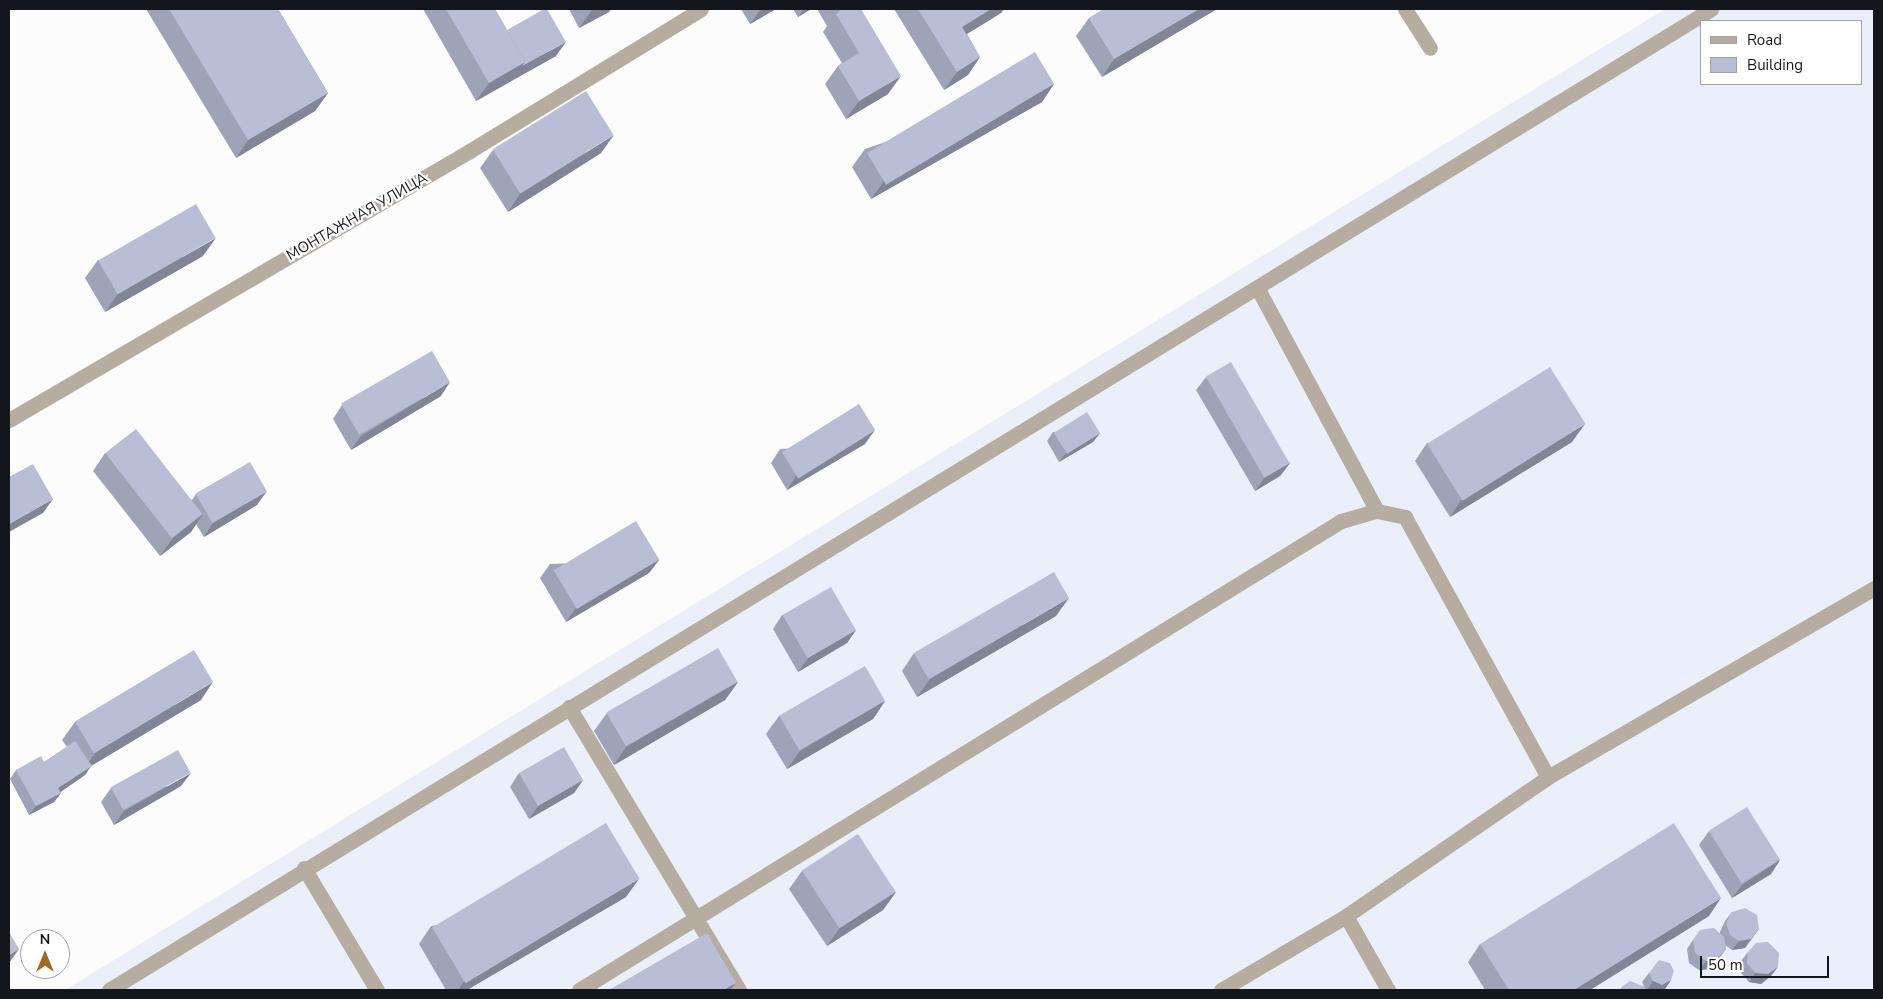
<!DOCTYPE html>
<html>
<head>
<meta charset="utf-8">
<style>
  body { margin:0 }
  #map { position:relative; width:1883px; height:999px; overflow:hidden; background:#fcfcfc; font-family:"Nunito Sans",sans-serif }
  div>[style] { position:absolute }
  .built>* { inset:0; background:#ebeffb }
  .minor>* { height:15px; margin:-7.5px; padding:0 7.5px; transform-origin:7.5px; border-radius:7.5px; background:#b6aca0 }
  .wall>* { inset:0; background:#9fa3b8 }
  .shaded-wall>* { inset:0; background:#828596 }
  .building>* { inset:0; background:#b9bed6; transform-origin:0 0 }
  span { translate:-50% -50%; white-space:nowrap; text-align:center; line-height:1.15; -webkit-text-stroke:4.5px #fff; paint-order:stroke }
  .street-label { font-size:15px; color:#14161e }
  .frame { position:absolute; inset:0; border:10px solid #14161e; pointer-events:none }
  .legend { position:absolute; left:1700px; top:20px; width:162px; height:65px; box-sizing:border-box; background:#fff; border:1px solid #a1a2a5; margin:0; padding:6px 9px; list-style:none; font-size:15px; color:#14161e }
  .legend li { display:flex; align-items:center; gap:10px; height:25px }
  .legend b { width:25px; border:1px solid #a1a2a5 }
  .north { position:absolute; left:20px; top:929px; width:50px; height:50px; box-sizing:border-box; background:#fff; border:1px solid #a1a2a5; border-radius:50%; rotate:0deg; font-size:14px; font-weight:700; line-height:20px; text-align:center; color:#14161e }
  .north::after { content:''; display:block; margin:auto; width:18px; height:22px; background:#9f6b23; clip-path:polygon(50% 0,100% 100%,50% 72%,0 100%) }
  .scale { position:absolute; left:1700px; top:956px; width:129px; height:22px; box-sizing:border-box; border:2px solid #14161e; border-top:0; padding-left:6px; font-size:15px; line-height:18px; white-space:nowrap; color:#14161e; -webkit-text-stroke:4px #fff; paint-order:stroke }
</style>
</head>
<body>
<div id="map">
  <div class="built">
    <i style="clip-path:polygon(evenodd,1665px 9px,1874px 9px,1874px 990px,65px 990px,1665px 9px,1702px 21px,1862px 21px,1862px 84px,1702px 84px,1702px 21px)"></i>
  </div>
  <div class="minor">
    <i style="left:1405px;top:9px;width:46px;rotate:57.3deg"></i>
    <i style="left:1258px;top:289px;width:252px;rotate:61.8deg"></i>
    <i style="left:9px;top:420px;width:532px;rotate:-30.28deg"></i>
    <i style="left:468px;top:152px;width:273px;rotate:-31.5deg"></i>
    <i style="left:569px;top:707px;width:330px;rotate:59deg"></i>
    <i style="left:304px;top:868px;width:142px;rotate:59.1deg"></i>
    <i style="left:1346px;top:916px;width:85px;rotate:60.4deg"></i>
    <i style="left:109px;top:990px;width:1879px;rotate:-31.48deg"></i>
    <i style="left:579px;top:990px;width:895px;rotate:-31.61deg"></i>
    <i style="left:1341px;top:521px;width:37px;rotate:-16deg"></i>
    <i style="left:1377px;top:511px;width:29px;rotate:12deg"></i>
    <i style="left:1405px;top:517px;width:297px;rotate:61.2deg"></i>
    <i style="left:1221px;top:990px;width:145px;rotate:-30.6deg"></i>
    <i style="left:1346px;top:916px;width:245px;rotate:-34.5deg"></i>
    <i style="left:1548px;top:777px;width:377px;rotate:-30.1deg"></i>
  </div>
  <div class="wall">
    <i style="clip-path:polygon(146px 9px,278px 9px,328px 93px,315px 111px,236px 158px)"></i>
    <i style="clip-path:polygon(423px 9px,495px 9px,507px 30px,556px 56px,476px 101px)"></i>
    <i style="clip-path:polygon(569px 9px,611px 9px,609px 12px,579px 28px)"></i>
    <i style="clip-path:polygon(741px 9px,776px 9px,750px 24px)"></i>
    <i style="clip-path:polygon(793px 9px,811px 9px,798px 17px)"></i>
    <i style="clip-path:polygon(817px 9px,861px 9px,888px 94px,846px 119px,825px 84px,838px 66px,842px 63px,823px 32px,827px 26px)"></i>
    <i style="clip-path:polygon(894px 9px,1004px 9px,1001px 13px,967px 34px,980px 57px,968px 75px,944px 90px)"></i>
    <i style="clip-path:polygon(1104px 9px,1217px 9px,1102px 77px,1076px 36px,1089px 18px)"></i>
    <i style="clip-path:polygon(1054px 84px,1042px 102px,871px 199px,852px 167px,865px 149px)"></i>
    <i style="clip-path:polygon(493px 150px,601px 153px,508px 212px,480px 168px)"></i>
    <i style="clip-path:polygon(203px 256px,105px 312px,85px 278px,98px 260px)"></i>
    <i style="clip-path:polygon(1206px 377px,1290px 463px,1280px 476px,1255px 491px,1196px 390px)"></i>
    <i style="clip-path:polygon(441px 396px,351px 450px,333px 419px,342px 405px)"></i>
    <i style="clip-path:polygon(1053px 432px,1100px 433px,1093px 442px,1059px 462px,1047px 441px)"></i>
    <i style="clip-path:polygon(1572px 442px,1450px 517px,1415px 461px,1427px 443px)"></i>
    <i style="clip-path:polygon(865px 444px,787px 490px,771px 463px,780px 449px)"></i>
    <i style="clip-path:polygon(105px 453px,192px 500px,196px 494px,257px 505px,204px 537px,196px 524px,191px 532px,160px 556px,93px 471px)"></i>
    <i style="clip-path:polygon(659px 560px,649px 573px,566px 622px,540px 578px,550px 564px)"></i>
    <i style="clip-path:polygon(782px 615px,856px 630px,847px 643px,798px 672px,773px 629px)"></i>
    <i style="clip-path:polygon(1056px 616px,917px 697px,902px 671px,914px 653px)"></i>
    <i style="clip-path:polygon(738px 682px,725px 700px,614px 765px,594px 731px,607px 713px)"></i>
    <i style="clip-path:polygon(201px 700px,91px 766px,85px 775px,60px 792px,61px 793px,54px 802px,29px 815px,10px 779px,16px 770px,44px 762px,67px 747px,62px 740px,75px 722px)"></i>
    <i style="clip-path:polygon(885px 701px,873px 719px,787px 769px,766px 734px,779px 716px)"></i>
    <i style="clip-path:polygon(519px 773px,583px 780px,574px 793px,529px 819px,510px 787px)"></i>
    <i style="clip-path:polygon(181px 786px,114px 825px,101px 802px,111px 788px)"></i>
    <i style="clip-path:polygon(1709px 831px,1780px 860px,1771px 874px,1732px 898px,1699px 845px)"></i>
    <i style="clip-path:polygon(802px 871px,896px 892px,883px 910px,827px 946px,789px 889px)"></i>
    <i style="clip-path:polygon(626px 897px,467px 990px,446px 990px,419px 944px,431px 926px)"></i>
    <i style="clip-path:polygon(1732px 912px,1745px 948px,1732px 950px,1725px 945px,1726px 949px,1719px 958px,1710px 969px,1699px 970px,1689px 963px,1687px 949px,1693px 940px,1720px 933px,1720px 932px,1725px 921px)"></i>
    <i style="clip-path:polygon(1709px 916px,1590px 990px,1485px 990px,1468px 962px,1480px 944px)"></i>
    <i style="clip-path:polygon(1748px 952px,1771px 976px,1761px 984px,1749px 982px,1741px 973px,1741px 961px)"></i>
    <i style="clip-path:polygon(1649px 973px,1671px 980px,1665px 989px,1662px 990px,1646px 990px,1645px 989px,1645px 990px,1620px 990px,1623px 986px,1644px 986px,1642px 982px)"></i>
  </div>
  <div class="shaded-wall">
    <i style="clip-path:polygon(594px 9px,611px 9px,609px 12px,579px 28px,592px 10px)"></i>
    <i style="clip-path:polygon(761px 9px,776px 9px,750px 24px)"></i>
    <i style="clip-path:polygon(804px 9px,811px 9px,798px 17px)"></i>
    <i style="clip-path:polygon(991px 9px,1004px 9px,1001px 13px,949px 45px,962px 27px)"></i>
    <i style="clip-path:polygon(1199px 9px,1217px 9px,1102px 77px,1114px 59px)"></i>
    <i style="clip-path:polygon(566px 42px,556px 56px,513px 80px,522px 66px)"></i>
    <i style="clip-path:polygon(980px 57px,968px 75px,944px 90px,957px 72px)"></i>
    <i style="clip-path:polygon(525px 62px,513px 80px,476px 101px,489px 83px)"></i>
    <i style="clip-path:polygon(901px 76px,888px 94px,846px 119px,859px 101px)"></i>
    <i style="clip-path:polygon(1054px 84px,1042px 102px,871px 199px,884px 181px)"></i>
    <i style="clip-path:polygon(328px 93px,315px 111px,236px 158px,248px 140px)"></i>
    <i style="clip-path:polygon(614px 135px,601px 153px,508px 212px,520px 194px)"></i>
    <i style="clip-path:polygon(216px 238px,203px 256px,105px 312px,118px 294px)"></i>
    <i style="clip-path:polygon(450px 382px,441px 396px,351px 450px,361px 436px)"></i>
    <i style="clip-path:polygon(1585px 424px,1572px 442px,1450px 517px,1462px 499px)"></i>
    <i style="clip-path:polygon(875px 430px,865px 444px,787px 490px,796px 476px)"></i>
    <i style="clip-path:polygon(1100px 433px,1093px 442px,1059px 462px,1066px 453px)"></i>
    <i style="clip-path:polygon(1290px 463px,1280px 476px,1255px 491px,1265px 477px)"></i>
    <i style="clip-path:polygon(267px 491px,257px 505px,204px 537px,213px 523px)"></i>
    <i style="clip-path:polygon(53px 499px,43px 513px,9px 532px,9px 524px)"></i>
    <i style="clip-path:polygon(203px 514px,191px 532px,160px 556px,173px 538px)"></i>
    <i style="clip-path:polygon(659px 560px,649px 573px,566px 622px,576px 608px)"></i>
    <i style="clip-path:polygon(1069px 598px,1056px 616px,917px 697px,930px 679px)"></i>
    <i style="clip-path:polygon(856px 630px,847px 643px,798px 672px,808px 658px)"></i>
    <i style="clip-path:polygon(213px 682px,201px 700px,91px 766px,85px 775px,52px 798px,58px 788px,83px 771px,95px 753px)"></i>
    <i style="clip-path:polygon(738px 682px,725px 700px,614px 765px,626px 747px)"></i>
    <i style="clip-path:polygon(885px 701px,873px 719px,787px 769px,800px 751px)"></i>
    <i style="clip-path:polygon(191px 773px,181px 786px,114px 825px,124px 811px)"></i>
    <i style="clip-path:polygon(583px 780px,574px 793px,529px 819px,538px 806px)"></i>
    <i style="clip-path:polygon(61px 793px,54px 802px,29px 815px,36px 806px)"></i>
    <i style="clip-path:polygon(1780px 860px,1771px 874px,1732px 898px,1742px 885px)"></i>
    <i style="clip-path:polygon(639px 879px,626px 897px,467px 990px,458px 990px,464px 981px)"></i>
    <i style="clip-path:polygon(896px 892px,883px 910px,827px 946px,840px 928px)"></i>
    <i style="clip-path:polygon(1721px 898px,1709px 916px,1590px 990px,1574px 990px)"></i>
    <i style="clip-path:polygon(1759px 929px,1745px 948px,1732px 950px,1739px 941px)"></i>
    <i style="clip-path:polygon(19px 949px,9px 963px,9px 955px)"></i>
    <i style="clip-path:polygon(1726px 949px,1719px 958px,1710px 969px,1699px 970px,1706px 961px)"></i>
    <i style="clip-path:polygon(1778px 967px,1771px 976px,1761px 984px,1749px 982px,1755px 973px)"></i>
    <i style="clip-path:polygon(1671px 980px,1665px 989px,1662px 990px,1647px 990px,1653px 981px)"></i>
    <i style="clip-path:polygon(736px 983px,730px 990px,723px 990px)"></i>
  </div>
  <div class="building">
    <i style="clip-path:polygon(169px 9px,278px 9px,328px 93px,248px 140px)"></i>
    <i style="clip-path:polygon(446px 9px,495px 9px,525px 62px,489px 83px)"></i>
    <i style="clip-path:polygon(544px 9px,547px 9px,566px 42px,522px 66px,525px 62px,507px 30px)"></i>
    <i style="clip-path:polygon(840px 9px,861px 9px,901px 76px,859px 101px,838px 66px,859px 53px,836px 14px,841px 10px)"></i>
    <i style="clip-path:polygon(918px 9px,991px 9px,962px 27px,980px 57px,957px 72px)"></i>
    <i style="clip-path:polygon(1104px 9px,1199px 9px,1114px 59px,1089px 18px)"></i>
    <i style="left:1035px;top:52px;width:37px;height:196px;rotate:59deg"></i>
    <i style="left:586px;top:91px;width:52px;height:110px;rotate:58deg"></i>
    <i style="left:196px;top:204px;width:39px;height:113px;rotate:60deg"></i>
    <i style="left:432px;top:351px;width:36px;height:105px;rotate:60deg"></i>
    <i style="left:1231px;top:362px;width:117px;height:29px;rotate:60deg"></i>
    <i style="left:1550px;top:367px;width:67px;height:145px;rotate:58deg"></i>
    <i style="left:859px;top:404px;width:31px;height:91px;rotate:58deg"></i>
    <i style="left:1087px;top:412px;width:25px;height:39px;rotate:58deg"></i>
    <i style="left:136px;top:429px;width:108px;height:39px;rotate:52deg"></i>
    <i style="left:250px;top:462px;width:34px;height:63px;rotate:60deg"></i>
    <i style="clip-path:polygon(33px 464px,53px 499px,9px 524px,9px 477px)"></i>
    <i style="left:636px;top:521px;width:45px;height:96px;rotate:59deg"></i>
    <i style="left:1054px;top:572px;width:30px;height:162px;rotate:60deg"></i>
    <i style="left:831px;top:587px;width:50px;height:56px;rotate:60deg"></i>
    <i style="left:718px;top:648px;width:39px;height:129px;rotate:60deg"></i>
    <i style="left:194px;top:650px;width:37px;height:139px;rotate:59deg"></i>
    <i style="left:865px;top:666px;width:40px;height:99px;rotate:60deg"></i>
    <i style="clip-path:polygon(75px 741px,92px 766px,58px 788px,61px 793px,36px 806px,16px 770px,41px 756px,44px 762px)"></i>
    <i style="left:564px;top:747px;width:38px;height:52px;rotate:60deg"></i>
    <i style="left:178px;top:750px;width:26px;height:77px;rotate:61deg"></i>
    <i style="left:1747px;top:807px;width:62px;height:45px;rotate:58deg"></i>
    <i style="left:606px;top:823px;width:65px;height:203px;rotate:59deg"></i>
    <i style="clip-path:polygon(1674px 823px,1721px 898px,1574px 990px,1509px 990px,1480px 944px)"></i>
    <i style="left:858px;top:834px;width:69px;height:67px;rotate:57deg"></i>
    <i style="clip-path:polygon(1745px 908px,1757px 915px,1759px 929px,1751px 939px,1739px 941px,1730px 935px,1726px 923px,1732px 912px)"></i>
    <i style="clip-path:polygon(1714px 928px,1724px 937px,1726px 949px,1716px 960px,1706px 961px,1695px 953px,1693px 940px,1700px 930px)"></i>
    <i style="clip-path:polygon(9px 932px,19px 949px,9px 955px)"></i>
    <i style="clip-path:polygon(707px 933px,736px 983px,723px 990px,609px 990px)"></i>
    <i style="clip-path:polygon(1768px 942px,1779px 953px,1778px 967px,1768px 974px,1755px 973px,1747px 963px,1748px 952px,1756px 943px)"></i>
    <i style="clip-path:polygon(1659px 960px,1670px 963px,1674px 971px,1671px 980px,1662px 985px,1653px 981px,1649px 973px)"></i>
    <i style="clip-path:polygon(1630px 981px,1645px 987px,1645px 990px,1622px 990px,1623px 986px)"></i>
  </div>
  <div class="street-label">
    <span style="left:357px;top:217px;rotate:-30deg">МОНТАЖНАЯ УЛИЦА</span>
  </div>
  <div class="frame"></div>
  <ul class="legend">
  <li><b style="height:6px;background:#b6aca0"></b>Road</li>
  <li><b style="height:14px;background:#b9bed6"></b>Building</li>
  </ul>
  <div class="north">N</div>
  <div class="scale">50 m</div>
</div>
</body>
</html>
